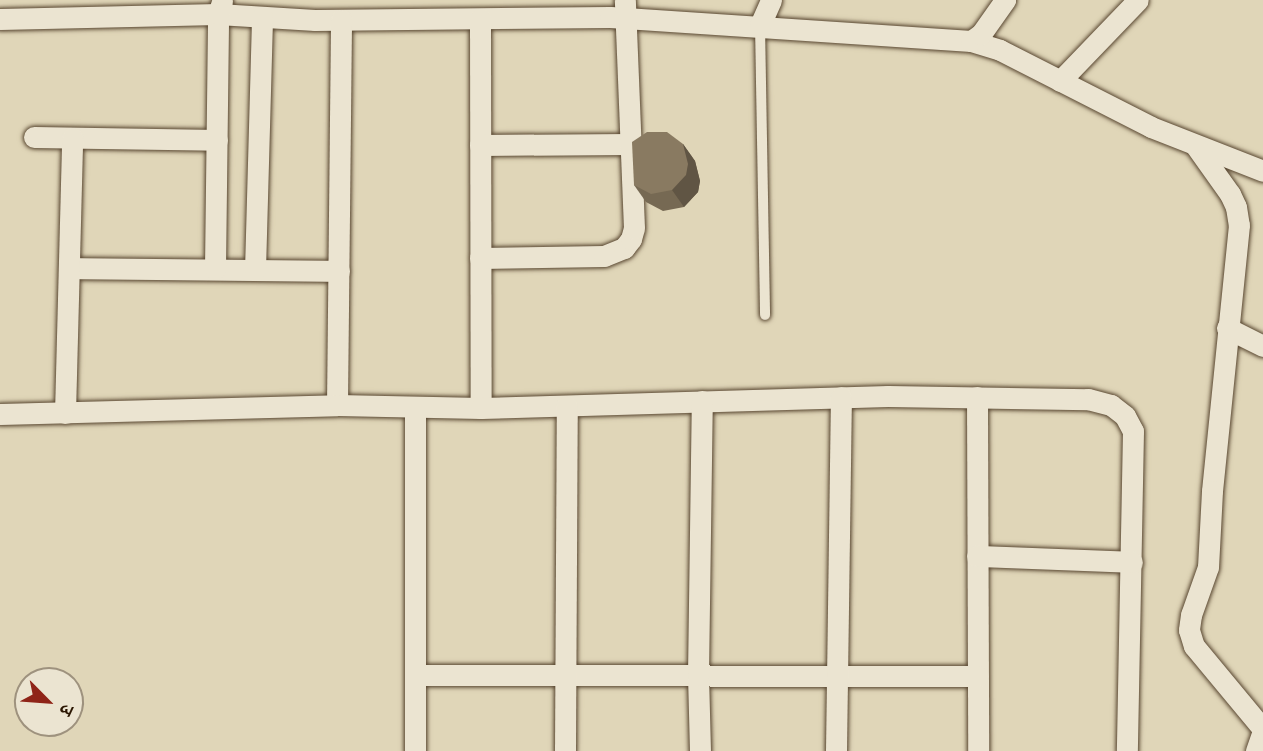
<!DOCTYPE html>
<html>
<head>
<meta charset="utf-8">
<style>
  body { margin:0 }
  #map { position:relative; width:1263px; height:751px; overflow:hidden; background:#e0d6b8; font-family:Cardo,"Noto Serif Devanagari",serif }
  div>[style] { position:absolute }
  .roads { filter:drop-shadow(0 0 2px #584630) drop-shadow(0 0 2px #584630) }
  .service>* { height:10px; margin:-5px; padding:0 5px; transform-origin:5px; border-radius:5px; background:#ebe4d1 }
  .minor>* { height:21px; margin:-10.5px; padding:0 10.5px; transform-origin:10.5px; border-radius:10.5px; background:#ebe4d1 }
  .wall>* { inset:0; background:#766953 }
  .shaded-wall>* { inset:0; background:#605544 }
  .building>* { inset:0; background:#897a61 }
  span { translate:-50% -50%; white-space:nowrap; text-align:center; line-height:1.15; -webkit-text-stroke:5px #ebe4d1; paint-order:stroke }
  .north { position:absolute; left:14px; top:667px; width:70px; height:70px; box-sizing:border-box; background:#ebe4d1; border:2px solid #9e927e; border-radius:50%; rotate:115deg; font-size:19px; font-weight:700; line-height:28px; text-align:center; color:#2b1602 }
  .north::after { content:''; display:block; margin:auto; width:24px; height:32px; background:#8f2418; clip-path:polygon(50% 0,100% 100%,50% 72%,0 100%) }
</style>
</head>
<body>
<div id="map">
  <div class="roads">
    <div class="service">
      <i style="left:760px;top:25px;width:290px;rotate:89deg"></i>
    </div>
    <div class="minor">
      <i style="left:0;top:19px;width:218px;rotate:-1.3deg"></i>
      <i style="left:218px;top:14px;width:97px;rotate:3.5deg"></i>
      <i style="left:315px;top:20px;width:295px;rotate:-0.6deg"></i>
      <i style="left:610px;top:17px;width:362px;rotate:3.8deg"></i>
      <i style="left:971px;top:41px;width:30px;rotate:17deg"></i>
      <i style="left:1000px;top:50px;width:169px;rotate:27deg"></i>
      <i style="left:1151px;top:127px;width:120px;rotate:21.4deg"></i>
      <i style="left:480px;top:19px;width:389px;rotate:89.9deg"></i>
      <i style="left:760px;top:25px;width:27px;rotate:-66deg"></i>
      <i style="left:971px;top:41px;width:12px;rotate:-35deg"></i>
      <i style="left:981px;top:34px;width:42px;rotate:-54.8deg"></i>
      <i style="left:1060px;top:81px;width:112px;rotate:-46.1deg"></i>
      <i style="left:34px;top:137px;width:183px;rotate:0.9deg"></i>
      <i style="left:480px;top:145px;width:150px;rotate:-0.4deg"></i>
      <i style="left:1195px;top:145px;width:60px;rotate:54.5deg"></i>
      <i style="left:1230px;top:194px;width:14px;rotate:65deg"></i>
      <i style="left:1236px;top:207px;width:18px;rotate:81deg"></i>
      <i style="left:1239px;top:225px;width:267px;rotate:95.8deg"></i>
      <i style="left:1212px;top:491px;width:76px;rotate:93deg"></i>
      <i style="left:1208px;top:567px;width:51px;rotate:109.5deg"></i>
      <i style="left:1191px;top:615px;width:15px;rotate:98deg"></i>
      <i style="left:1189px;top:630px;width:17px;rotate:73deg"></i>
      <i style="left:1194px;top:646px;width:108px;rotate:50.3deg"></i>
      <i style="left:480px;top:258px;width:124px;rotate:-0.9deg"></i>
      <i style="left:604px;top:256px;width:22px;rotate:-22deg"></i>
      <i style="left:624px;top:248px;width:11px;rotate:-52deg"></i>
      <i style="left:631px;top:239px;width:11px;rotate:-75deg"></i>
      <i style="left:634px;top:228px;width:228px;rotate:-92.3deg"></i>
      <i style="left:69px;top:268px;width:270px;rotate:0.6deg"></i>
      <i style="left:215px;top:269px;width:255px;rotate:-89.3deg"></i>
      <i style="left:218px;top:14px;width:13px;rotate:-72deg"></i>
      <i style="left:255px;top:270px;width:253px;rotate:-88.4deg"></i>
      <i style="left:1227px;top:328px;width:40px;rotate:26.6deg"></i>
      <i style="left:977px;top:397px;width:354px;rotate:89.8deg"></i>
      <i style="left:337px;top:405px;width:385px;rotate:-89.4deg"></i>
      <i style="left:65px;top:413px;width:275px;rotate:-88.5deg"></i>
      <i style="left:0;top:414px;width:337px;rotate:-1.5deg"></i>
      <i style="left:337px;top:405px;width:144px;rotate:1.2deg"></i>
      <i style="left:481px;top:408px;width:407px;rotate:-1.7deg"></i>
      <i style="left:888px;top:396px;width:200px;rotate:0.9deg"></i>
      <i style="left:1088px;top:399px;width:24px;rotate:15deg"></i>
      <i style="left:1111px;top:405px;width:18px;rotate:38deg"></i>
      <i style="left:1125px;top:416px;width:17px;rotate:62deg"></i>
      <i style="left:1133px;top:431px;width:320px;rotate:91.1deg"></i>
      <i style="left:977px;top:556px;width:155px;rotate:2.2deg"></i>
      <i style="left:415px;top:675px;width:563px;rotate:0.1deg"></i>
      <i style="left:415px;top:751px;width:344px;rotate:-90deg"></i>
      <i style="left:565px;top:751px;width:345px;rotate:-89.7deg"></i>
      <i style="left:700px;top:751px;width:76px;rotate:-91.5deg"></i>
      <i style="left:698px;top:675px;width:274px;rotate:-89.2deg"></i>
      <i style="left:836px;top:751px;width:354px;rotate:-89.2deg"></i>
      <i style="left:1256px;top:751px;width:21px;rotate:-71deg"></i>
    </div>
  </div>
  <div class="wall">
    <i style="clip-path:polygon(683px 144px,695px 161px,700px 181px,698px 192px,684px 207px,663px 211px,646px 202px,634px 185px)"></i>
  </div>
  <div class="shaded-wall">
    <i style="clip-path:polygon(683px 144px,695px 161px,700px 181px,698px 192px,684px 207px,672px 190px)"></i>
  </div>
  <div class="building">
    <i style="clip-path:polygon(647px 132px,667px 132px,683px 144px,688px 164px,686px 175px,672px 190px,651px 194px,634px 185px,632px 142px)"></i>
  </div>
  <div class="north">उ</div>
</div>
</body>
</html>
